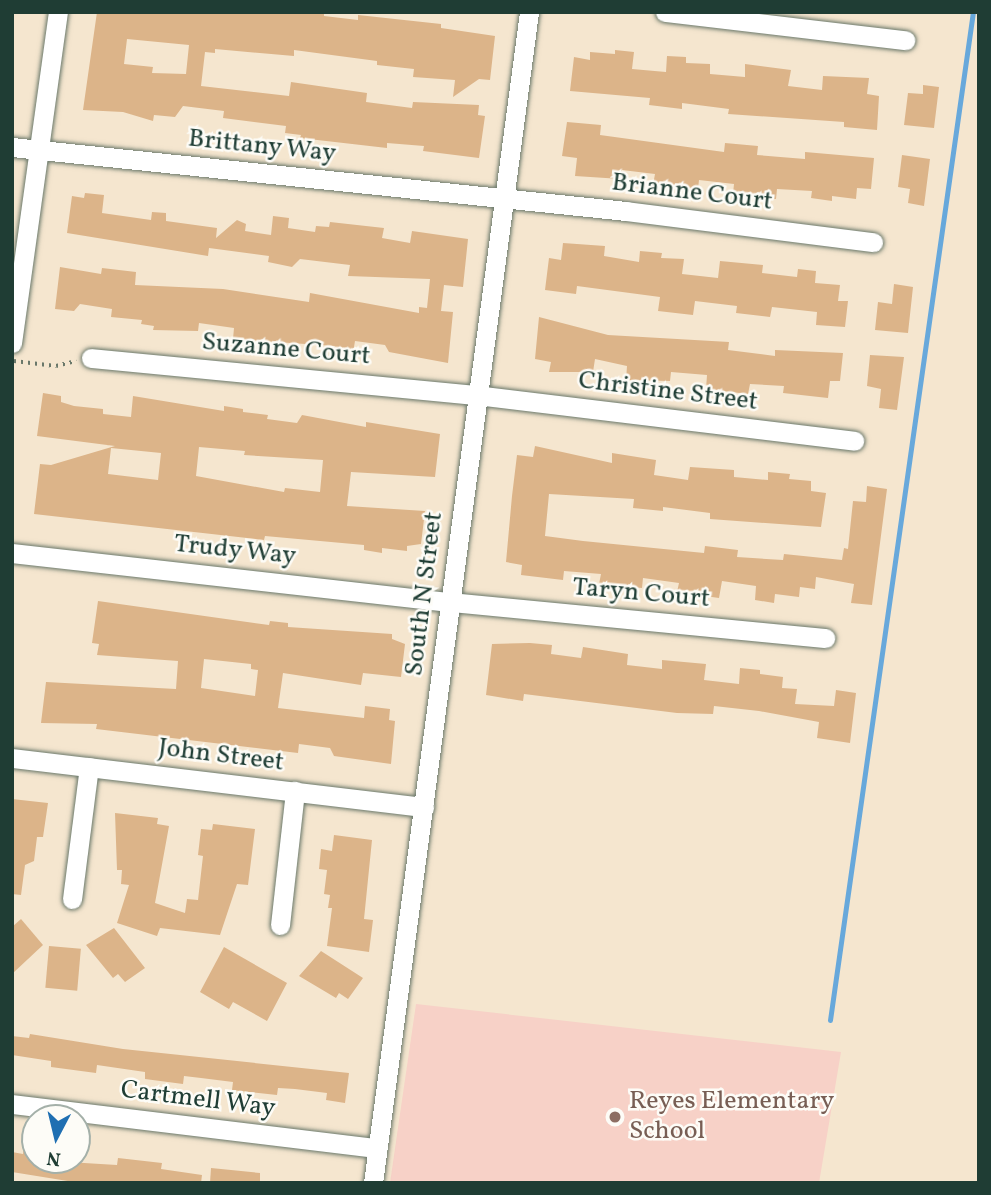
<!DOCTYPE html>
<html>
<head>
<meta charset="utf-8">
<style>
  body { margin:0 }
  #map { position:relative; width:991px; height:1195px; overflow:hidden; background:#f5e6cf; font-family:Vollkorn,serif }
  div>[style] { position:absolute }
  .built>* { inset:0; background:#f7d1c7 }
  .stream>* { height:5px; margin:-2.5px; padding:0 2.5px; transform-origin:2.5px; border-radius:2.5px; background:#67a8db }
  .building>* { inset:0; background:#dcb489; transform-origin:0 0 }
  .path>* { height:3.5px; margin-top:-1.75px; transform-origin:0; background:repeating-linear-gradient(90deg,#6a786a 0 2px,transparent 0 7px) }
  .roads { filter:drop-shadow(0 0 2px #6a786a) drop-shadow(0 0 2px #6a786a) }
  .minor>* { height:19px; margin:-9.5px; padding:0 9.5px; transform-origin:9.5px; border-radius:9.5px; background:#fff }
  .dots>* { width:19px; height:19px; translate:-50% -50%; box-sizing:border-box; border:4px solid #fdfcf7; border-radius:50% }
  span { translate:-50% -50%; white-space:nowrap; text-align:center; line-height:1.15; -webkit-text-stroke:5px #fdfcf7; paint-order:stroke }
  .street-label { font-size:26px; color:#1f3d34 }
  .education-label { font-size:26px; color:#785e54 }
  .left { translate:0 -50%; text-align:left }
  .frame { position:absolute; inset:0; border:14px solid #1f3d34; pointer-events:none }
  .north { position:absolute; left:21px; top:1104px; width:70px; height:70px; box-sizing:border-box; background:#fdfcf7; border:2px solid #a4b0a9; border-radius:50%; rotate:187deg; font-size:19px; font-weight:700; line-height:28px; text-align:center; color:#1f3d34 }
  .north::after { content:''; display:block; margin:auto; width:24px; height:32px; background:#1f6fb2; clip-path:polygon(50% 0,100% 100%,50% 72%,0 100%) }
</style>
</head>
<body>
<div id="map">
  <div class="built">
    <i style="clip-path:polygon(416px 1004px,841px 1052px,819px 1183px,390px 1183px)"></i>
  </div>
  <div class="stream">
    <i style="left:830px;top:1020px;width:1018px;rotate:-81.93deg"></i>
  </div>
  <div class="building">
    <i style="clip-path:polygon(evenodd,97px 12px,324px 12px,324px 16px,358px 20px,358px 15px,441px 24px,441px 28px,495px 36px,490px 80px,479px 79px,453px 97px,455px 80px,413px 77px,414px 69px,377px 65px,377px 61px,294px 50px,294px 56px,215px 49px,215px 53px,205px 52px,201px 86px,289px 96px,291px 82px,367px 93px,366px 102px,412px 108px,413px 102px,479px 105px,478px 115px,485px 116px,479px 158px,423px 151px,424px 146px,387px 143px,387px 148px,300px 138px,301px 135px,285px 133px,286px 126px,223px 118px,224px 111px,183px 106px,175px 117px,154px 115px,153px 121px,123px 112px,83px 110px,97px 12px,127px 39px,189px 45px,186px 74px,152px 73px,153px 67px,124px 64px,127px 39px)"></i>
    <i style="clip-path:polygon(615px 50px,634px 52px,632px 69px,666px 72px,667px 56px,686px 57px,686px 63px,710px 64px,710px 74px,745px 77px,745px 64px,791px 70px,788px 86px,822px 90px,823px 76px,869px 78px,867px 94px,879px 96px,877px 130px,844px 127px,844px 122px,728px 114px,729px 109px,682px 103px,682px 109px,649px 105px,650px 98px,570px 91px,574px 57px,590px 60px,590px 52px,615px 54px)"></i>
    <i style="clip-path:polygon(923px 85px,939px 87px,934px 128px,904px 125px,908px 93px,923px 94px)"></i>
    <i style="clip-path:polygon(567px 122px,601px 125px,600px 135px,724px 152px,725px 143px,758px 146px,757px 155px,805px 159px,805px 152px,874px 158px,871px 189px,857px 188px,856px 199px,832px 196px,832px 201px,811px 198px,812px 191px,777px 189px,776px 199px,733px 194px,734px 184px,699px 180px,698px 189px,653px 185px,655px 174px,622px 170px,621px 179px,575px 176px,577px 158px,562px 156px)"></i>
    <i style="clip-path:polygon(902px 155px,930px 159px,924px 206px,908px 203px,910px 189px,898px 187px)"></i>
    <i style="clip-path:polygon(85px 193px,104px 195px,102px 213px,151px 220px,152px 212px,166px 213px,166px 221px,217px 228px,216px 238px,237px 220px,246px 224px,245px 231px,271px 235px,273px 216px,289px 218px,288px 228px,315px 232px,316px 226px,329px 227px,330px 222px,384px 228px,382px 238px,410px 243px,412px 231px,468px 239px,463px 287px,444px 285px,441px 311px,453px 312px,448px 363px,389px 352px,385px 345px,355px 341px,353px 353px,334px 351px,335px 346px,233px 339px,234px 328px,199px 323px,198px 331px,153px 330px,154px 326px,141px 324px,142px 320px,111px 317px,112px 309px,80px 304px,74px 311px,55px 309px,60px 267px,101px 274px,102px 268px,136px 272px,135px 285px,223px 289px,309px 302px,310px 293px,419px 313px,419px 307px,427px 308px,430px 279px,348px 276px,350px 265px,300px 259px,292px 267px,268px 262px,269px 256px,209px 248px,208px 256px,67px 233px,72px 196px,84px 198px)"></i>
    <i style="clip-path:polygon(563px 243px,605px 246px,604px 256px,639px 262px,640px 251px,662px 253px,661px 258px,684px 259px,682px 274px,718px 278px,720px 261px,763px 265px,762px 273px,797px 277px,798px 269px,816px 271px,815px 283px,840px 285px,838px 301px,848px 301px,845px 327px,816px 325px,817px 312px,772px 307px,770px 317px,736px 313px,737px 306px,695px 301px,693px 315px,658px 311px,660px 297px,577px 286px,576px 294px,545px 290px,549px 258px,561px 260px)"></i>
    <i style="clip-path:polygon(894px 284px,913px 287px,908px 333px,875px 330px,878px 302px,892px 304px)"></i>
    <i style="clip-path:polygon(539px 317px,608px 335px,729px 342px,728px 350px,775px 356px,775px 350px,843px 353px,840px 381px,830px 381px,828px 398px,783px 393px,784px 386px,750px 384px,748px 394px,706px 389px,707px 375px,671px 372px,670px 381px,626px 380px,627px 366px,595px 359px,593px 372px,549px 372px,551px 362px,535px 359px)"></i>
    <i style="clip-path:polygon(870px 355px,904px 357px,897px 410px,879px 408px,881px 389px,867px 386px)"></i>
    <i style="clip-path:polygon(evenodd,43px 393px,61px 396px,61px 402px,74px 406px,103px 409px,103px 414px,131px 417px,133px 396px,224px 411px,224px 406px,243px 409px,243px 412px,268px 415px,267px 419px,297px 423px,302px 415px,366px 427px,366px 422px,440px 434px,435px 477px,351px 472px,347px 506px,425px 511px,421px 544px,407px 546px,407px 551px,382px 548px,382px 553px,364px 550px,364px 545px,265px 536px,264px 540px,34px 514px,40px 464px,51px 465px,115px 446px,37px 436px,43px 393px,199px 447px,245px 451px,244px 455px,323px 460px,320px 492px,285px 488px,284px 492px,196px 476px,199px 447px,43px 393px,111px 448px,161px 453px,158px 480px,108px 474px,111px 448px)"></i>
    <i style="clip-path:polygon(535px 446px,612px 463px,612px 453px,656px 460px,654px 475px,688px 480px,690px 467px,734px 470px,734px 477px,768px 480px,768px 472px,790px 474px,789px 479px,811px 481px,811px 491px,826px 493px,821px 527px,710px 519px,710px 513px,663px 507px,663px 511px,633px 508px,634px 499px,549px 494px,545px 536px,583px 541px,704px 553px,705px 546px,738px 550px,737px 557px,783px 560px,784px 554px,842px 560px,844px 548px,848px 549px,853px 501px,866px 502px,867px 486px,887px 489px,872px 605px,851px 603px,854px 584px,816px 577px,815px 589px,800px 587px,799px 597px,775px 594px,774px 603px,755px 600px,756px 586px,722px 581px,719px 598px,677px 592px,679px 583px,643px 578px,642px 588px,599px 584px,601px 574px,564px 571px,563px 580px,521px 575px,522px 565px,506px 562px,512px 496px,517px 455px,533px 457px)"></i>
    <i style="clip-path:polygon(evenodd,98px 601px,269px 625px,270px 621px,288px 623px,288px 627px,392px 634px,392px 639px,405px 644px,401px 677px,363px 673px,361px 685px,283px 673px,278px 708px,364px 718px,365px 706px,390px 709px,389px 720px,395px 721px,391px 764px,334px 756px,330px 748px,299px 744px,298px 753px,96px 729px,97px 724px,41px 723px,46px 682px,176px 689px,178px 661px,97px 655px,99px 644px,92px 643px,98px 601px,204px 659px,251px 664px,251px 669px,258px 670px,255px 696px,201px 688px,204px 659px)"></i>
    <i style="clip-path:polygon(530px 643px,552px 645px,551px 654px,581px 658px,583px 647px,628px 654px,627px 665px,662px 669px,662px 660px,706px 664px,704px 680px,739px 684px,740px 668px,760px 670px,760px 674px,783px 677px,782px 688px,797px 689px,795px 704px,834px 706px,836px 690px,856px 693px,850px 743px,817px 738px,819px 722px,759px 711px,714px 706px,713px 714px,677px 713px,524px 694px,523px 701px,486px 695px,492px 644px)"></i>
    <i style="clip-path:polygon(12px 799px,48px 803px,43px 837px,37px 837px,34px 861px,25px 865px,21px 895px,12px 894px)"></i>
    <i style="clip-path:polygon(115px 813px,158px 818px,157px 824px,169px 826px,155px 903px,185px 913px,187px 899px,198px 900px,203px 856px,198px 855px,201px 829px,212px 830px,213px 824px,255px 829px,248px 885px,237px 884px,220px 935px,160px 928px,157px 936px,117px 923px,129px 885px,121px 884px,122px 870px,117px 870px)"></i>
    <i style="clip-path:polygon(334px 835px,372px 840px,364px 919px,373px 920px,369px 952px,327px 946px,332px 908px,328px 908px,330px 895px,324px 894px,327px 870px,319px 869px,321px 849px,332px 851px)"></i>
    <i style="clip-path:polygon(21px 919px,43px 945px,12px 974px,12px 927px)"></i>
    <i style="clip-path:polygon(114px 928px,145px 968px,125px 982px,118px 974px,113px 978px,86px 945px)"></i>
    <i style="left:49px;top:946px;width:32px;height:42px;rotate:5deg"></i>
    <i style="clip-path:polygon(224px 947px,287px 983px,267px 1021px,233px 1002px,229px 1009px,200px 992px)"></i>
    <i style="clip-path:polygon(321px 951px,363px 978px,348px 999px,339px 993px,336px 998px,299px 976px)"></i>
    <i style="clip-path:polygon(30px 1034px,123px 1049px,349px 1073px,345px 1103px,326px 1100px,327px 1093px,295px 1089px,278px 1088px,277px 1095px,232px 1090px,233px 1082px,201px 1078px,184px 1076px,183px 1084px,145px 1079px,145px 1072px,97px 1065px,96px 1073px,51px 1067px,51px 1061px,12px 1055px,12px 1036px,29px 1038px)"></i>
    <i style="clip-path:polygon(26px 1125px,35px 1126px,35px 1160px,117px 1165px,118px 1158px,162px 1163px,161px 1169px,202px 1175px,201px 1183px,80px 1183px,12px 1172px,12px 1152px,23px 1154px)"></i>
    <i style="clip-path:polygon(211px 1168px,260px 1173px,260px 1183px,210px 1183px)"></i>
  </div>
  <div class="path">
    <i style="left:14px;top:361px;width:42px;rotate:6.8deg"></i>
    <i style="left:56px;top:366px;width:21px;rotate:-14deg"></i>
  </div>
  <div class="roads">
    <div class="minor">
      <i style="left:665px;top:12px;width:242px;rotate:6.7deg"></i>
      <i style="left:12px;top:147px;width:617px;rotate:5.95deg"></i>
      <i style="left:626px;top:211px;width:249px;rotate:7.2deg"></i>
      <i style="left:12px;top:343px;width:334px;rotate:-82.1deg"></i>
      <i style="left:91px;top:358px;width:387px;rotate:5.5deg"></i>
      <i style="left:476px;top:395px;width:381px;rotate:6.9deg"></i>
      <i style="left:12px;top:553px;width:442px;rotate:6.4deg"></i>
      <i style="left:451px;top:602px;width:376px;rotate:5.5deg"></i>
      <i style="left:12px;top:758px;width:415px;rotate:6.8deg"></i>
      <i style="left:72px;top:899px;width:133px;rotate:-82.7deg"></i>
      <i style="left:280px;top:925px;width:135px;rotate:-83.6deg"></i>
      <i style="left:12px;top:1104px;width:368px;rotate:6.9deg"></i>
      <i style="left:373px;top:1183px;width:1181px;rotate:-82.41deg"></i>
    </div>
  </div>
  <div class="dots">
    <i style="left:615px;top:1117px;background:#8d6e63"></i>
  </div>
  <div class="street-label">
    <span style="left:262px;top:147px;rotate:6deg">Brittany Way</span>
    <span style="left:692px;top:193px;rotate:7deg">Brianne Court</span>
    <span style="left:286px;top:350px;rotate:5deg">Suzanne Court</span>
    <span style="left:668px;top:392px;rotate:7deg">Christine Street</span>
    <span style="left:235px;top:551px;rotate:6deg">Trudy Way</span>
    <span style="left:425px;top:594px;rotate:-83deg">South N Street</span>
    <span style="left:641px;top:594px;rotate:5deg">Taryn Court</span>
    <span style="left:221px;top:756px;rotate:7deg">John Street</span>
    <span style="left:198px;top:1100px;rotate:7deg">Cartmell Way</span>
  </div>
  <div class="education-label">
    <span class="left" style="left:629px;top:1117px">Reyes Elementary<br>School</span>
  </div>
  <div class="frame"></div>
  <div class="north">N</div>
</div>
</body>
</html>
